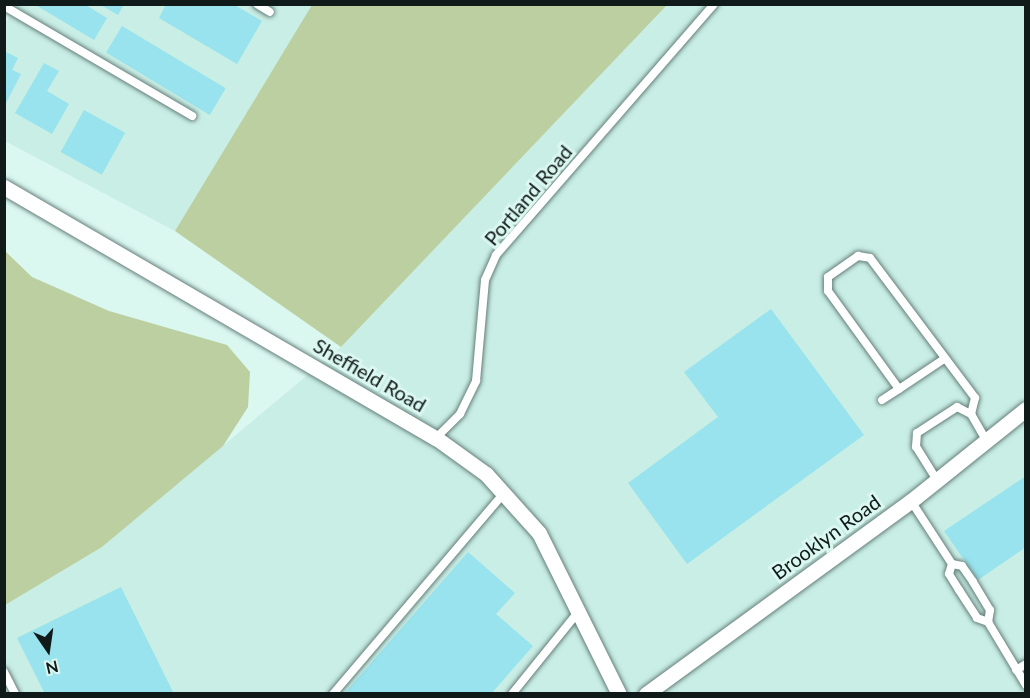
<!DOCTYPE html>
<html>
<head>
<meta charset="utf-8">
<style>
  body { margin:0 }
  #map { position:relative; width:1030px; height:698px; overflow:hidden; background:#daf7f0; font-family:Lato,sans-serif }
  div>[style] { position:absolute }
  .built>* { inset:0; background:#c8eee5 }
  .green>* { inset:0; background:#bbcfa0 }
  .building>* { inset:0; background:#98e3ed; transform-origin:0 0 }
  .roads { filter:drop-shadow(0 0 2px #667f7a) drop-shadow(0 0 2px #667f7a) }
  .lane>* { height:8px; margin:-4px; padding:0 4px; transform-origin:4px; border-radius:4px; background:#fff }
  .street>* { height:15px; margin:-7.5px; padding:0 7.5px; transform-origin:7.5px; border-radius:7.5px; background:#fff }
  span { translate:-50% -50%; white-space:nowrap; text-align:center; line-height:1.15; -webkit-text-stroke:6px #daf7f0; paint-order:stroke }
  .street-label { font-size:20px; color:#101a18 }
  .frame { position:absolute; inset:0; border:6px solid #101a18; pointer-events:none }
  .north { position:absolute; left:18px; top:620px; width:60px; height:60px; -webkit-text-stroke:4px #daf7f0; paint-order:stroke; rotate:167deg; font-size:16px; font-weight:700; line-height:24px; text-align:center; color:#101a18 }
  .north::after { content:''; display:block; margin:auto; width:21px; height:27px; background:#101a18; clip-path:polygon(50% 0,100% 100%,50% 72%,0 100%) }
</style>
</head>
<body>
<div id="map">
  <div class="built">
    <i style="clip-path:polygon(17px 5px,313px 5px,175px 231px,5px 141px,4px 25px)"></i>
    <i style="clip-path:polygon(667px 5px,1025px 5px,1025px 693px,5px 693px,4px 605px,102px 547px,341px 347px)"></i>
  </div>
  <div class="green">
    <i style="clip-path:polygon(312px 5px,313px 4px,667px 5px,341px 347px,175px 231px)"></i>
    <i style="clip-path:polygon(5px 251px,32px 277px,109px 311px,227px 345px,250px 372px,248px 407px,223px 446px,102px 547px,5px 605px)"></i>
  </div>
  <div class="building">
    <i style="clip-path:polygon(34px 4px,84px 4px,107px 18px,94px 40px)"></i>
    <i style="clip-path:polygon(99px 4px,124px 4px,118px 15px)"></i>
    <i style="clip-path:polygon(166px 4px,233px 4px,262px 21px,237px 64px,159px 18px)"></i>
    <i style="left:122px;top:26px;width:121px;height:31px;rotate:31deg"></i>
    <i style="clip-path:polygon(4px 51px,18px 58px,12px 70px,21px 74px,4px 107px)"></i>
    <i style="clip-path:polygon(44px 63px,59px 71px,47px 91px,69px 104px,52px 134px,15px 113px)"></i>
    <i style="left:84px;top:110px;width:47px;height:48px;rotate:29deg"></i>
    <i style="clip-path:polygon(771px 309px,864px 435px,687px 564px,628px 483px,718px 417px,684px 372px)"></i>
    <i style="clip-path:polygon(1026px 476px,1026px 547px,978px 580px,944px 531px)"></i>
    <i style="clip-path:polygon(468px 552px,515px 593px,496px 614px,533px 646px,491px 694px,344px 694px)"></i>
    <i style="clip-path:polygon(121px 587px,174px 694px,45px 694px,17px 638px)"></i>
  </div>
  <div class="roads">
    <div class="lane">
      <i style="left:257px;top:4px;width:15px;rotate:32deg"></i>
      <i style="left:4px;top:6px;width:218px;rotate:30.3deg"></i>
      <i style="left:944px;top:359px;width:54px;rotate:146.3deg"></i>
      <i style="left:899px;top:389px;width:121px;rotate:-125.9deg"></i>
      <i style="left:828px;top:291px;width:14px;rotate:-90deg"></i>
      <i style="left:828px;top:277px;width:37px;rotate:-35deg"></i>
      <i style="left:858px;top:256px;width:12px;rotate:9deg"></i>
      <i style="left:870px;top:258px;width:175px;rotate:53.1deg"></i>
      <i style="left:975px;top:398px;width:16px;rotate:104deg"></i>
      <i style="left:882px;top:400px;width:20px;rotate:-33deg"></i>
      <i style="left:436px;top:438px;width:34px;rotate:-45deg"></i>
      <i style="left:460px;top:414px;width:37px;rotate:-64deg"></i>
      <i style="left:476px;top:381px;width:101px;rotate:-84.9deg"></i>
      <i style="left:485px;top:280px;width:27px;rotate:-66deg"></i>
      <i style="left:496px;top:255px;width:332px;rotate:-49deg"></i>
      <i style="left:935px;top:477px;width:36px;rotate:-122deg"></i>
      <i style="left:916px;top:447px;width:14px;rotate:-86deg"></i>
      <i style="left:917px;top:433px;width:48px;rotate:-33deg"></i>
      <i style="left:957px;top:407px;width:16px;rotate:27deg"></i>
      <i style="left:971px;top:414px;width:30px;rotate:60deg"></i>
      <i style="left:911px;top:501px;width:75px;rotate:56.9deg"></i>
      <i style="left:952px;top:564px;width:10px;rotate:11deg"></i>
      <i style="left:962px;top:566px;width:19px;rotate:55deg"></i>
      <i style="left:973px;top:582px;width:33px;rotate:59deg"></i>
      <i style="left:990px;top:610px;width:12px;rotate:99deg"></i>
      <i style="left:988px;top:622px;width:74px;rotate:58.9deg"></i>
      <i style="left:952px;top:564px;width:10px;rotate:107deg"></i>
      <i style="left:949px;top:574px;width:19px;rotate:58deg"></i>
      <i style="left:959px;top:590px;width:33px;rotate:57deg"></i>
      <i style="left:977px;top:618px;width:12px;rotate:20deg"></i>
      <i style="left:1016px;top:670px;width:12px;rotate:-31deg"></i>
      <i style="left:4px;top:672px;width:25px;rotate:63deg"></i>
      <i style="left:333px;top:694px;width:264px;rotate:-49.6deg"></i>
      <i style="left:512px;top:694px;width:107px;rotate:-51.1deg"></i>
    </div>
    <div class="street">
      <i style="left:4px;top:187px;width:500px;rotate:30.2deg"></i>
      <i style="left:436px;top:438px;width:62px;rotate:35.8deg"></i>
      <i style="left:486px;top:474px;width:79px;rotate:48.1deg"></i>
      <i style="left:539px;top:533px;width:180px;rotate:63.6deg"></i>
      <i style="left:646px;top:694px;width:328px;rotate:-36.1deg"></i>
      <i style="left:911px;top:501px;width:147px;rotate:-38.7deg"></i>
    </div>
  </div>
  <div class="street-label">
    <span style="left:528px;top:195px;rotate:-50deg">Portland Road</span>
    <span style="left:370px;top:375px;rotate:30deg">Sheffield Road</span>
    <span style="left:826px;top:537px;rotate:-36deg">Brooklyn Road</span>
  </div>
  <div class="frame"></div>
  <div class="north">N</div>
</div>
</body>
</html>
